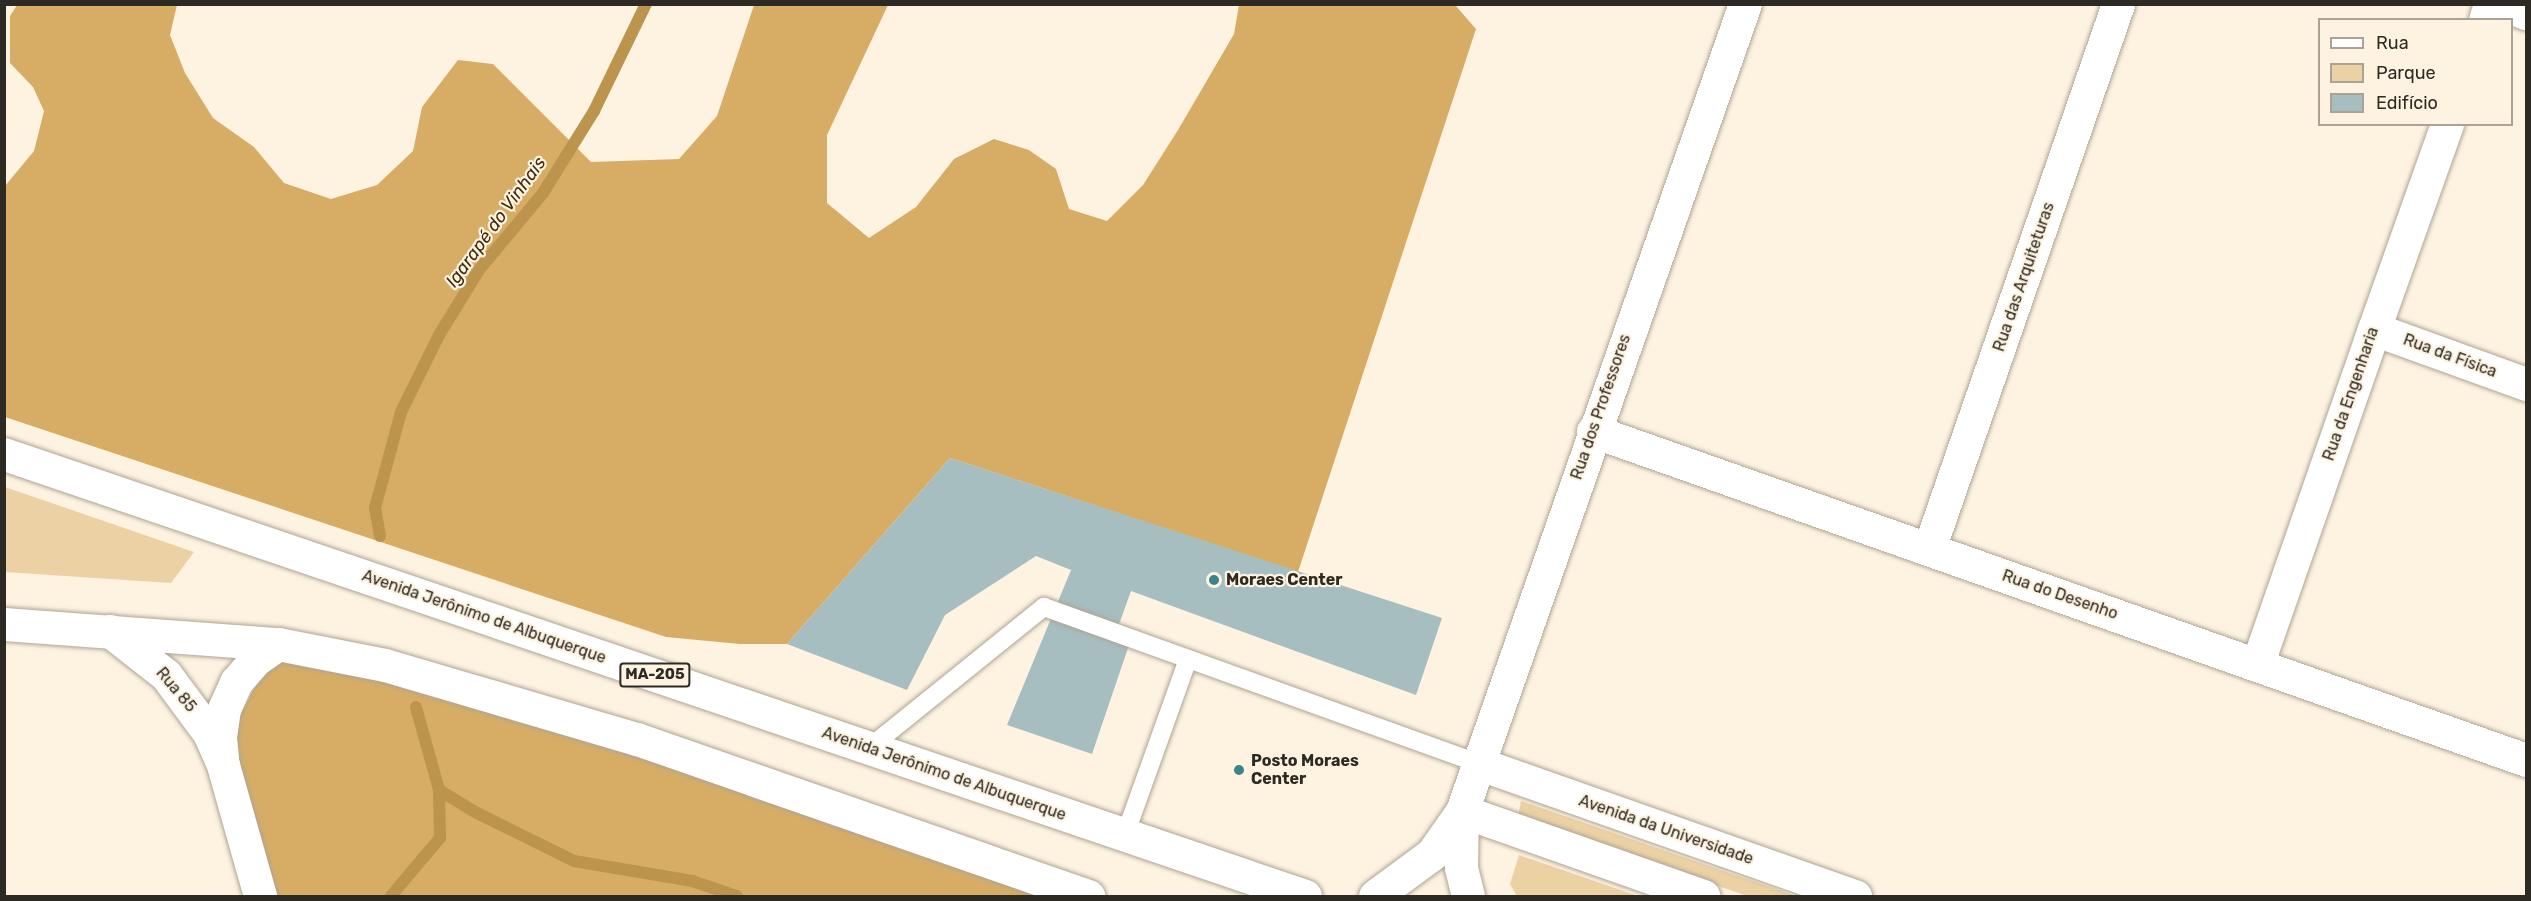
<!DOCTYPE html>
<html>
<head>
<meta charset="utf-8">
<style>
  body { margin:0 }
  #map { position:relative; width:2531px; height:901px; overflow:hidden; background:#fef3e1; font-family:Rubik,sans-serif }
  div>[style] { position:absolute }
  .green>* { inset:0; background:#ecd1a5 }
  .forest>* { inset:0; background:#d7ad66 }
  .stream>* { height:12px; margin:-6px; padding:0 6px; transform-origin:6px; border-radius:6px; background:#bc944d }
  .building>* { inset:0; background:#a6bec0 }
  .roads { filter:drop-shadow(0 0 2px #aea493) drop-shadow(0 0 2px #aea493) }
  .service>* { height:18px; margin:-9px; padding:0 9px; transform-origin:9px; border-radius:9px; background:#fff }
  .minor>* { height:33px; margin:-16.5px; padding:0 16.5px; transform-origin:16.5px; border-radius:16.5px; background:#fff }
  .tertiary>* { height:33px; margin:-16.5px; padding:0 16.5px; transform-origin:16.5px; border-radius:16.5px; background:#fff }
  .secondary>* { height:33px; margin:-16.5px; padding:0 16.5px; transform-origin:16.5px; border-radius:16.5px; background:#fff }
  .primary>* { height:33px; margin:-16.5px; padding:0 16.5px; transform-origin:16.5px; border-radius:16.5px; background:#fff }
  .dots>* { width:16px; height:16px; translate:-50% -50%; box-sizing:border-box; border:3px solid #fef3e1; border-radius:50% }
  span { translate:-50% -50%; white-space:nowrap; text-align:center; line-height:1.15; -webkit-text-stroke:4.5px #fef3e1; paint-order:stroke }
  .shield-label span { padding:2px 4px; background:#fef3e1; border:2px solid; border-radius:4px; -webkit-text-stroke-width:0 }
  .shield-label { font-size:15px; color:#2d2923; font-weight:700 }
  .street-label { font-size:16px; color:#2d2923 }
  .poi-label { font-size:16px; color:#2d2923; font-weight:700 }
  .left { translate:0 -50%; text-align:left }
  .water-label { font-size:18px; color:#3e2d0d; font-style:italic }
  .frame { position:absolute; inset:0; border:6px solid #2d2923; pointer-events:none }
  .legend { position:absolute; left:2318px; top:18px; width:195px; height:108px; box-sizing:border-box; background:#fef3e1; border:2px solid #aaa295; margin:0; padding:8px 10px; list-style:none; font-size:18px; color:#2d2923 }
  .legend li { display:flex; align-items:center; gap:12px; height:30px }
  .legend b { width:30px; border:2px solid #aaa295 }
</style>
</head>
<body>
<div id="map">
  <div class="green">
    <i style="clip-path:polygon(5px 487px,194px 552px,171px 583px,5px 572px)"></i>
    <i style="clip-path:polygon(1521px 801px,1796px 896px,1747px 896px,1518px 816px)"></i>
    <i style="clip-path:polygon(1519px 855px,1638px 896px,1517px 896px,1510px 884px)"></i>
  </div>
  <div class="forest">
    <i style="clip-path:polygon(17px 5px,177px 5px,170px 35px,185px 73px,213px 118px,254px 147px,284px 183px,331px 199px,377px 185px,413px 151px,422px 107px,458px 60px,493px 64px,591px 162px,679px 159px,717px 116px,754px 5px,888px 5px,827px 135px,827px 203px,869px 238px,916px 207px,954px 159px,994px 139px,1029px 150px,1056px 169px,1069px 209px,1107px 221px,1143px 185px,1178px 130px,1234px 34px,1239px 5px,1455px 5px,1476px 29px,1298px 572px,950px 458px,787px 644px,740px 644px,666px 637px,5px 417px,5px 186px,34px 151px,44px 111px,33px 87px,10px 63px,10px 16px)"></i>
    <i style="clip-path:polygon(277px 645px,1083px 896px,258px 896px,218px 757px)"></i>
  </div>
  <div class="stream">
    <i style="left:380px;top:536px;width:28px;rotate:-100deg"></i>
    <i style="left:375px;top:508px;width:99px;rotate:-74.8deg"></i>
    <i style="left:401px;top:412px;width:86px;rotate:-63.7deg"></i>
    <i style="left:439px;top:335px;width:76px;rotate:-58.4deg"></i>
    <i style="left:479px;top:270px;width:100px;rotate:-50.3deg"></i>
    <i style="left:543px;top:193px;width:97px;rotate:-58.1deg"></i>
    <i style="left:594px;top:111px;width:119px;rotate:-64.1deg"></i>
    <i style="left:439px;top:790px;width:44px;rotate:31.2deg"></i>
    <i style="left:477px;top:813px;width:108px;rotate:26.3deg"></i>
    <i style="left:574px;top:861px;width:120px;rotate:9.6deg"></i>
    <i style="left:692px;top:881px;width:47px;rotate:18.4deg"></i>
    <i style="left:391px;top:896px;width:76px;rotate:-49.8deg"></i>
    <i style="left:440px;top:838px;width:48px;rotate:-91.2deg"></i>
    <i style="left:439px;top:790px;width:86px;rotate:-105.5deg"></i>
  </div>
  <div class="building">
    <i style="clip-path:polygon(950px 458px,1442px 618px,1416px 695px,1131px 591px,1113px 641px,1129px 645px,1092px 754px,1007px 725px,1071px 570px,1036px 556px,945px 615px,907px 690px,787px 644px)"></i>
  </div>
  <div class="roads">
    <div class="service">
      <i style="left:869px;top:748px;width:225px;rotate:-38.9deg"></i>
      <i style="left:1044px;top:607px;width:460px;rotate:19.8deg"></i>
      <i style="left:1125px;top:835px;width:187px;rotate:-70.3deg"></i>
    </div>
    <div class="minor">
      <i style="left:2502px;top:4px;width:26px;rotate:21deg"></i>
      <i style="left:1593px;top:431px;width:989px;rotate:19.42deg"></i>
      <i style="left:1929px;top:549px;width:577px;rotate:-70.87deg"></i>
      <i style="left:2257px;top:665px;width:356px;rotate:-70.8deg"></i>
    </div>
    <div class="tertiary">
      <i style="left:2485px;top:20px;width:17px;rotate:-73deg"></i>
      <i style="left:2447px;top:124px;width:218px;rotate:109.6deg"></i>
      <i style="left:2374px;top:329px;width:162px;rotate:19.9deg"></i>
      <i style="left:1477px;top:763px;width:401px;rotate:19.4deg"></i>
      <i style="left:1462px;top:811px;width:256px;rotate:19.4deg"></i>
      <i style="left:1375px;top:896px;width:71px;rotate:-36.4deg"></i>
      <i style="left:1432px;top:854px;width:52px;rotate:-55.1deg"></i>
      <i style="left:1468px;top:896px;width:29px;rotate:-104deg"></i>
      <i style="left:1461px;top:868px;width:57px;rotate:-89deg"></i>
      <i style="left:1462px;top:811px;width:855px;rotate:-70.68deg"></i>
    </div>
    <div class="secondary">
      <i style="left:110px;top:631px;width:71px;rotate:38.2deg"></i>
      <i style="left:166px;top:675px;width:72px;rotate:53.4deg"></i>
      <i style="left:209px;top:733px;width:35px;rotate:66deg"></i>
      <i style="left:223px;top:765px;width:136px;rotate:74.2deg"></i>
      <i style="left:222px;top:757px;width:20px;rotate:-96deg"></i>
      <i style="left:220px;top:737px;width:28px;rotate:-82deg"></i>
      <i style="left:224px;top:709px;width:30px;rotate:-66deg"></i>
      <i style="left:236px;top:682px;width:29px;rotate:-49deg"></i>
      <i style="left:255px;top:660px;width:28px;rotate:-35deg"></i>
    </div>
    <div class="primary">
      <i style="left:4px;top:454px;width:1374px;rotate:18.76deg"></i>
      <i style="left:4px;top:624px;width:275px;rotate:4.2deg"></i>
      <i style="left:278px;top:644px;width:109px;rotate:11.1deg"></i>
      <i style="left:385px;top:665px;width:263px;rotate:16.4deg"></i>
      <i style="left:637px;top:739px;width:478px;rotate:19.2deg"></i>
    </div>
  </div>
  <div class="dots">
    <i style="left:1214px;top:580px;background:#3c848b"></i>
    <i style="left:1239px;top:770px;background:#3c848b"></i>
  </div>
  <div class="shield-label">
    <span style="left:655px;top:675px">MA-205</span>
  </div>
  <div class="street-label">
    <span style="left:2024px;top:277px;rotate:-71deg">Rua das Arquiteturas</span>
    <span style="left:2450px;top:356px;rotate:20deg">Rua da Física</span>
    <span style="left:2351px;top:394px;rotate:-71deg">Rua da Engenharia</span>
    <span style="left:1601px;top:407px;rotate:-71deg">Rua dos Professores</span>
    <span style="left:2060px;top:595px;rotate:19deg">Rua do Desenho</span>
    <span style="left:484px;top:617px;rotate:19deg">Avenida Jerônimo de Albuquerque</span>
    <span style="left:176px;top:690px;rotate:50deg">Rua 85</span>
    <span style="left:944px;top:774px;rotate:19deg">Avenida Jerônimo de Albuquerque</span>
    <span style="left:1666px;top:830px;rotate:19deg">Avenida da Universidade</span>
  </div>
  <div class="poi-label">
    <span class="left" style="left:1226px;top:580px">Moraes Center</span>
    <span class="left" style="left:1251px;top:770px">Posto Moraes<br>Center</span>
  </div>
  <div class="water-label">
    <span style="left:496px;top:222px;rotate:-54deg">Igarapé do Vinhais</span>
  </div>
  <div class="frame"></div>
  <ul class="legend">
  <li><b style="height:8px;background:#fff"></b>Rua</li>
  <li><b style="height:16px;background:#ecd1a5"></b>Parque</li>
  <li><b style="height:16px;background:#a6bec0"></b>Edifício</li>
  </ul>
</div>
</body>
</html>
